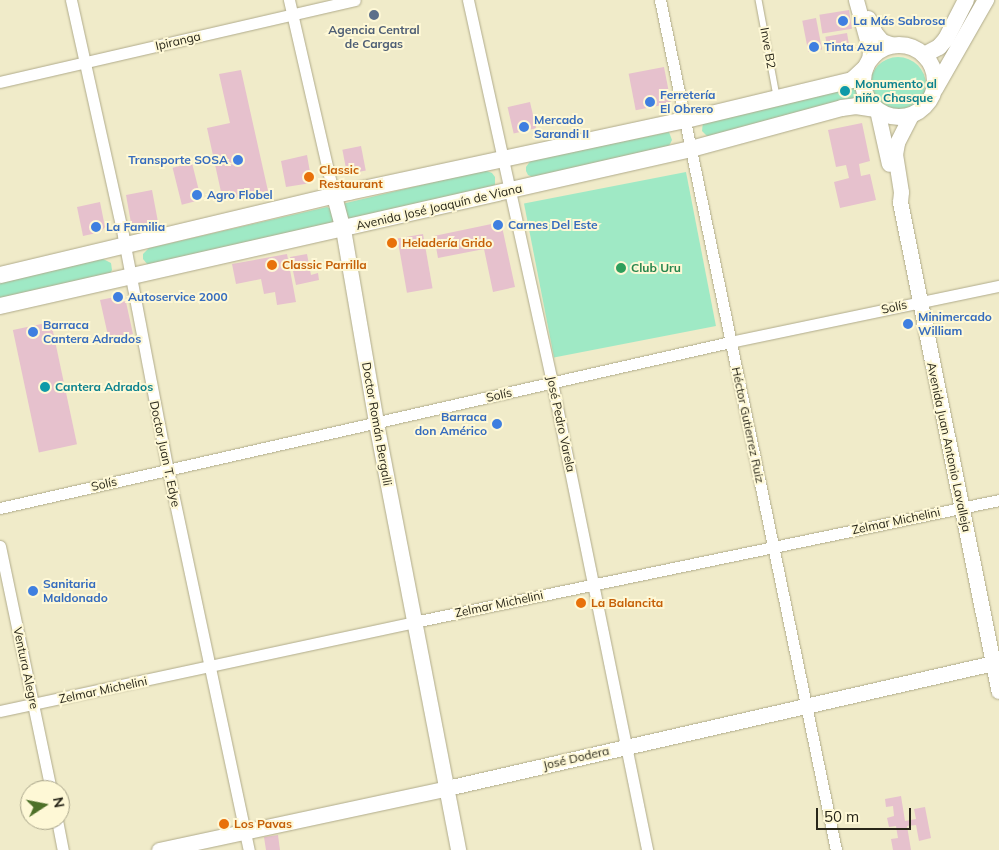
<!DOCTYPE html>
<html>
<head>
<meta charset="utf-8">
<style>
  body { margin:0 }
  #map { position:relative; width:999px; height:850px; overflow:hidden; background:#f0ebc9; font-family:Mulish,sans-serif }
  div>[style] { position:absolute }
  .green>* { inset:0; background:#9fe9c5; transform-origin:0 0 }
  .round { border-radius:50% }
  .building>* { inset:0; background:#e6c1cd; transform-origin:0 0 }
  .roads { filter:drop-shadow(0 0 1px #b0ab8b) drop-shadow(0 0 1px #b0ab8b) }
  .service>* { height:5.5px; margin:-2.75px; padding:0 2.75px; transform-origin:2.75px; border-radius:2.75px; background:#fff }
  .minor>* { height:11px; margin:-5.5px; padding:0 5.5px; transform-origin:5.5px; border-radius:5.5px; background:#fff }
  .tertiary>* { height:15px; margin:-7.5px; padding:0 7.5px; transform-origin:7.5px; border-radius:7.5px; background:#fff }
  .secondary>* { height:16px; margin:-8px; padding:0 8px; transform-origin:8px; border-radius:8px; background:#fff }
  .secondary>.ring { margin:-8px; padding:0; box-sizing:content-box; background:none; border:16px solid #fff; border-radius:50% }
  .dots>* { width:14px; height:14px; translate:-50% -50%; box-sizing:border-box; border:2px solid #fef8d6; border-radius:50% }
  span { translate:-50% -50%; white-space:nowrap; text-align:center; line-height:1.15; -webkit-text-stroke:4px #fef8d6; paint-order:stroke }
  .shop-label { font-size:12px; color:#366cbe; font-weight:700 }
  .left { translate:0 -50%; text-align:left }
  .right { translate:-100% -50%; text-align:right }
  .service-label { font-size:12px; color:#4e5e75; font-weight:700 }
  .street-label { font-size:12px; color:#282619 }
  .culture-label { font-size:12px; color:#0d838f; font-weight:700 }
  .food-label { font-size:12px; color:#c56008; font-weight:700 }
  .leisure-label { font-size:12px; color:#27864d; font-weight:700 }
  .north { position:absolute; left:20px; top:780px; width:50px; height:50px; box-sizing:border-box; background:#fef8d6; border:1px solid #a8a48a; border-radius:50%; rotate:79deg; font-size:14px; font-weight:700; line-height:20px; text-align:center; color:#282619 }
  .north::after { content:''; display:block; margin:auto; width:18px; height:22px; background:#4d7028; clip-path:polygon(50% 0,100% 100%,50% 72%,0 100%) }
  .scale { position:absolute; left:816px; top:808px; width:95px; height:22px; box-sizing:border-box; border:2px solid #282619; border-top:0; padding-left:6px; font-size:15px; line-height:18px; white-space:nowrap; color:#282619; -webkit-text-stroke:4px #fef8d6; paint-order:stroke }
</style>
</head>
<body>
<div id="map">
  <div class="green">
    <i class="round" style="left:870px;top:57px;width:56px;height:56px"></i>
    <i style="clip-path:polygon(855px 86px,858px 101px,708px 137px,702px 131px,703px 122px)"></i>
    <i style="clip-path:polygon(669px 132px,672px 140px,669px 146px,535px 178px,528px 175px,526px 171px,526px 167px,531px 160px)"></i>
    <i style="clip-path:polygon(484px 170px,492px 173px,495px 177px,495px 185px,492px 188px,348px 222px,342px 204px)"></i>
    <i style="left:686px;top:172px;width:157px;height:165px;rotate:79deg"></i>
    <i style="clip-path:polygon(327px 207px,331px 209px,335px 224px,148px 265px,143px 259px,143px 254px,149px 248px)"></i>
    <i style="clip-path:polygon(103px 259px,111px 263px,112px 270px,110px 274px,0 302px,0 282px)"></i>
  </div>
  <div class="building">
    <i style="left:849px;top:10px;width:19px;height:30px;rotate:81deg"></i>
    <i style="left:816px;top:18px;width:32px;height:14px;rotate:79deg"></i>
    <i style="left:847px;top:33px;width:17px;height:22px;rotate:80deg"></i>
    <i style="left:664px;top:67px;width:37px;height:36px;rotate:79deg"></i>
    <i style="clip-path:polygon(241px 70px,268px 191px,223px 201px,207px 128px,230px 123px,219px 74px)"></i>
    <i style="left:530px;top:102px;width:27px;height:23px;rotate:77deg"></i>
    <i style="clip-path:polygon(862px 123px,870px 161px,859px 164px,861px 176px,870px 174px,876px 200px,840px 208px,834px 182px,849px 178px,846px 165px,836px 167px,828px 130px)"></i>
    <i style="left:361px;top:146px;width:25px;height:19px;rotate:79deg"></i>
    <i style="clip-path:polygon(307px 155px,310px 172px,316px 176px,311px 183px,286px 187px,281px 161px)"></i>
    <i style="left:192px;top:163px;width:38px;height:20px;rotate:76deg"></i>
    <i style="clip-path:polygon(152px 190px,158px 222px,134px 227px,131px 223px,126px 195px)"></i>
    <i style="clip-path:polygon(100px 202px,105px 227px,101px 232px,83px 236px,77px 207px)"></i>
    <i style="clip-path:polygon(501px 222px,515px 287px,493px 292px,484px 249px,438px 258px,434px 236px)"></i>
    <i style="left:423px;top:234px;width:55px;height:26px;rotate:80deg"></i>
    <i style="clip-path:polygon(287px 254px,296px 302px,277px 305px,275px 292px,264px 294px,261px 279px,236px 284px,232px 264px)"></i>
    <i style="clip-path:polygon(307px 254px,311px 275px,318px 273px,319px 280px,296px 285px,290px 257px)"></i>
    <i style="clip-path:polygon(120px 296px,126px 302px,133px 334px,109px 340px,100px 300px)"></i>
    <i style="left:51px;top:322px;width:125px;height:39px;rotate:78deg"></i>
    <i style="clip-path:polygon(901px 796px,905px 821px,916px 819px,914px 809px,925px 807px,931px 838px,919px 841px,916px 825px,907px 826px,911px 850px,893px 850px,891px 839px,898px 838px,896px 826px,889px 827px,887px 818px,894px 816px,893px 806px,886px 807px,885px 799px)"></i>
    <i style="left:229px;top:818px;width:9px;height:11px;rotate:77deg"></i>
    <i style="clip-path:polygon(278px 835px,280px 850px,266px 850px,264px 837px)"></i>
  </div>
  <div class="roads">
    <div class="service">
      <i style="left:759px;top:0;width:98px;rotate:79.4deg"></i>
    </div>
    <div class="minor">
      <i style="left:71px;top:0;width:241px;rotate:77.5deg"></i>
      <i style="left:123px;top:235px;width:239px;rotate:79.2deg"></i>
      <i style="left:168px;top:470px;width:389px;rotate:78deg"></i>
      <i style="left:289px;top:0;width:201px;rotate:77.1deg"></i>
      <i style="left:468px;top:0;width:391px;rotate:77.6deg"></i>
      <i style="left:552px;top:382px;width:478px;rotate:78.5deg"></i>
      <i style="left:660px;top:0;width:868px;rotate:78.3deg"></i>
      <i style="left:0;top:82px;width:364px;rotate:-13deg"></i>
      <i style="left:0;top:508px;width:749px;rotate:-12.81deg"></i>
      <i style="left:730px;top:342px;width:275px;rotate:-11.8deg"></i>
      <i style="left:0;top:546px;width:249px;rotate:78.2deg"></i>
      <i style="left:0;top:711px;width:423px;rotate:-12.1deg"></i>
      <i style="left:414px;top:622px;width:598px;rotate:-11.78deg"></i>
      <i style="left:57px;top:820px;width:31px;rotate:79deg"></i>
    </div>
    <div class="tertiary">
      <i style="left:856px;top:0;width:53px;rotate:74.6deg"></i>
      <i style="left:870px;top:51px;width:9px;rotate:96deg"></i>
      <i style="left:868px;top:18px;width:17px;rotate:65deg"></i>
      <i style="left:875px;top:33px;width:11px;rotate:49deg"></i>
      <i style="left:882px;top:41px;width:12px;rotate:20deg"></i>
      <i style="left:877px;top:110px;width:55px;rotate:77.5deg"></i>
      <i style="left:911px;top:115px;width:31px;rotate:117deg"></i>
      <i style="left:897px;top:143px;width:11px;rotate:100deg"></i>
      <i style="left:895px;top:154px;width:38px;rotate:81deg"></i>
      <i style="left:901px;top:192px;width:10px;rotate:96deg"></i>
      <i style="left:900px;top:202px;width:499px;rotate:78.6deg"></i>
      <i style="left:334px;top:196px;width:34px;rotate:75deg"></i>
      <i style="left:343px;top:229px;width:197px;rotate:80.3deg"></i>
      <i style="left:376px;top:423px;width:435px;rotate:79.1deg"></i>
      <i style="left:159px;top:850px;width:295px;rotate:-12.1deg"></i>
      <i style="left:447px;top:788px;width:560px;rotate:-12.89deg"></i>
    </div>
    <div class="secondary">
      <i class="ring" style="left:863px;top:45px;width:56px;height:56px"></i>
      <i style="left:924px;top:55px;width:17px;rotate:-28deg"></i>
      <i style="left:939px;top:47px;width:11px;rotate:-49deg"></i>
      <i style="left:946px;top:39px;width:44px;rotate:-62.9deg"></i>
      <i style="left:935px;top:89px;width:103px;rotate:-60.2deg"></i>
      <i style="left:0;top:275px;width:359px;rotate:-13.4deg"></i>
      <i style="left:349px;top:192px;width:345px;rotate:-12.1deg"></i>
      <i style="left:686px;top:120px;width:171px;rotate:-13.5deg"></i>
      <i style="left:852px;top:80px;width:19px;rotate:-43deg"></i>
      <i style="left:0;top:306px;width:709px;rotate:-12.8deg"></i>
      <i style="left:691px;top:149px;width:156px;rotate:-15.2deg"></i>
      <i style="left:842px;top:108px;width:14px;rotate:-8deg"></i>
      <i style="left:856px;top:106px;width:20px;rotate:9deg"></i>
    </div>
  </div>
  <div class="dots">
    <i style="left:374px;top:15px;background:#5c6f8a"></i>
    <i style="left:843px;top:21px;background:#3f7fe0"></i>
    <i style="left:814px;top:47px;background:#3f7fe0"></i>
    <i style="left:845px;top:91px;background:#0f9aa8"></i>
    <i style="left:650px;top:102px;background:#3f7fe0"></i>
    <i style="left:524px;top:127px;background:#3f7fe0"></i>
    <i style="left:238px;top:160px;background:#3f7fe0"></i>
    <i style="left:309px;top:177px;background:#e8710a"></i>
    <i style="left:197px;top:195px;background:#3f7fe0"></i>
    <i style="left:498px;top:225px;background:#3f7fe0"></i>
    <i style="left:96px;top:227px;background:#3f7fe0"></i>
    <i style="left:392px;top:243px;background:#e8710a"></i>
    <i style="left:272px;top:265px;background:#e8710a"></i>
    <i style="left:621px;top:268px;background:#2e9e5b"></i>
    <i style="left:118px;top:297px;background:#3f7fe0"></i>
    <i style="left:908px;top:324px;background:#3f7fe0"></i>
    <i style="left:33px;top:332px;background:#3f7fe0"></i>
    <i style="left:45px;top:387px;background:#0f9aa8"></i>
    <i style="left:497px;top:424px;background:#3f7fe0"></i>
    <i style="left:33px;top:591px;background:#3f7fe0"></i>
    <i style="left:581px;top:603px;background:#e8710a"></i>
    <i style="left:224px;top:824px;background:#e8710a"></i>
  </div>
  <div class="shop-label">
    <span class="left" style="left:853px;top:21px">La Más Sabrosa</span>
    <span class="left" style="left:824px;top:47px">Tinta Azul</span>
    <span class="left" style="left:660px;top:102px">Ferretería<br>El Obrero</span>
    <span class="left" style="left:534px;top:127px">Mercado<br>Sarandi II</span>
    <span class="right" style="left:228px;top:160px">Transporte SOSA</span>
    <span class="left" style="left:207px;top:195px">Agro Flobel</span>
    <span class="left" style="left:508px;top:225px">Carnes Del Este</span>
    <span class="left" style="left:106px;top:227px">La Familia</span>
    <span class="left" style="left:128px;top:297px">Autoservice 2000</span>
    <span class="left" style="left:918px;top:324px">Minimercado<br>William</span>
    <span class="left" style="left:43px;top:332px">Barraca<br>Cantera Adrados</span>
    <span class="right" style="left:487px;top:424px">Barraca<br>don Américo</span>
    <span class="left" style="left:43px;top:591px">Sanitaria<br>Maldonado</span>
  </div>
  <div class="service-label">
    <span style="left:374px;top:37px">Agencia Central<br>de Cargas</span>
  </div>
  <div class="street-label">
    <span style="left:178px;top:41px;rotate:-13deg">Ipiranga</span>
    <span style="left:768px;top:48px;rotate:80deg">Inve B2</span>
    <span style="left:439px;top:207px;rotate:-13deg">Avenida José Joaquín de Viana</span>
    <span style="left:894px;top:307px;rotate:-12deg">Solís</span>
    <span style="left:499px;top:395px;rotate:-13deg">Solís</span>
    <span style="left:377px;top:424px;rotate:80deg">Doctor Román Bergalli</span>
    <span style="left:561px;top:424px;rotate:78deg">José Pedro Varela</span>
    <span style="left:748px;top:425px;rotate:78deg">Héctor Gutierrez Ruiz</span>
    <span style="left:949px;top:447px;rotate:78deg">Avenida Juan Antonio Lavalleja</span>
    <span style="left:165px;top:454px;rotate:78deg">Doctor Juan T. Edye</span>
    <span style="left:104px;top:484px;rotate:-13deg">Solís</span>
    <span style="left:896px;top:521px;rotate:-12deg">Zelmar Michelini</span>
    <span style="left:499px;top:604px;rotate:-12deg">Zelmar Michelini</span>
    <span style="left:26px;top:668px;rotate:78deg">Ventura Alegre</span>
    <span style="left:103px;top:690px;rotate:-12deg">Zelmar Michelini</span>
    <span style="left:576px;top:758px;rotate:-13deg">José Dodera</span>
  </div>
  <div class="culture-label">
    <span class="left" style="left:855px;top:91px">Monumento al<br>niño Chasque</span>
    <span class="left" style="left:55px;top:387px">Cantera Adrados</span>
  </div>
  <div class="food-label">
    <span class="left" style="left:319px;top:177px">Classic<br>Restaurant</span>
    <span class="left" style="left:402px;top:243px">Heladería Grido</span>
    <span class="left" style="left:282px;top:265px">Classic Parrilla</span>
    <span class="left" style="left:591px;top:603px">La Balancita</span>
    <span class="left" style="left:234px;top:824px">Los Pavas</span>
  </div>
  <div class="leisure-label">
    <span class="left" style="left:631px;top:268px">Club Uru</span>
  </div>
  <div class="north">N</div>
  <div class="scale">50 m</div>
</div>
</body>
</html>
